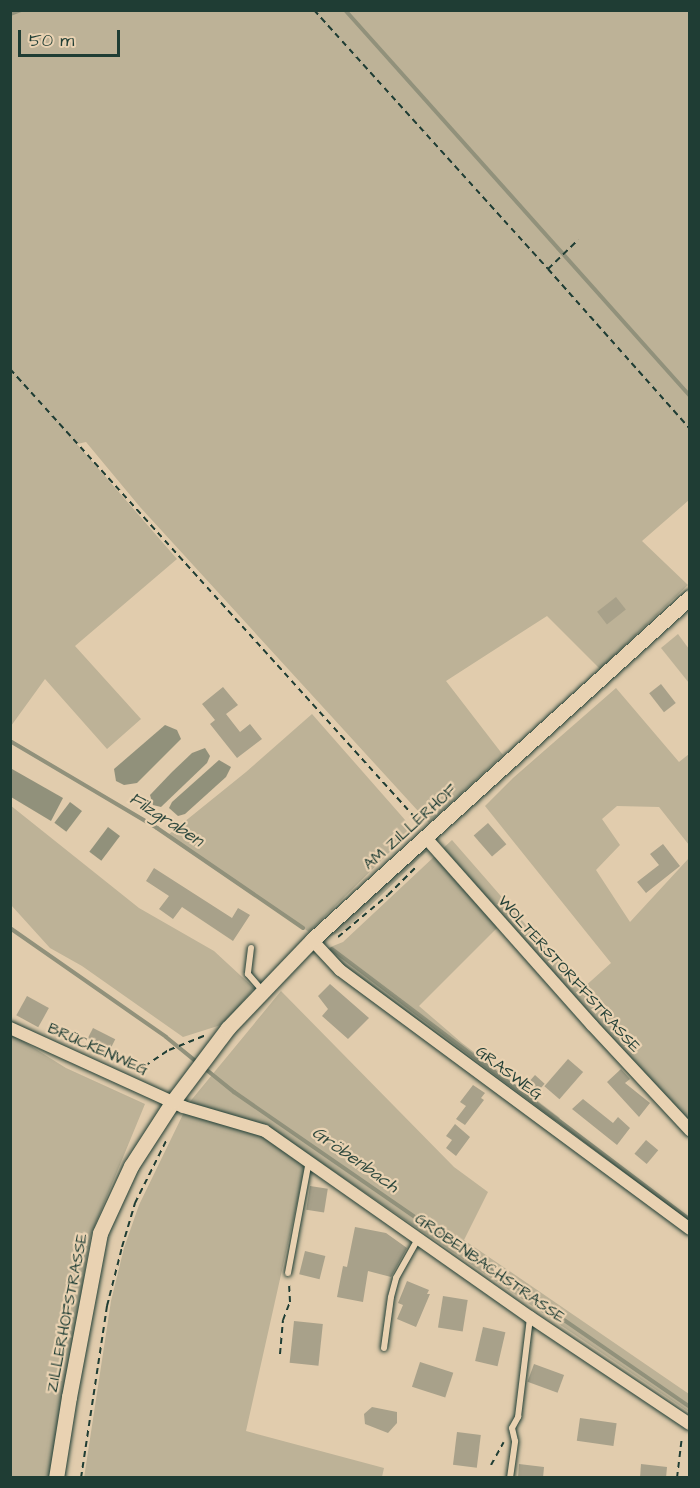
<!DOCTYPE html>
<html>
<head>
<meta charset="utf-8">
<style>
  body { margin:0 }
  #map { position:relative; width:700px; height:1488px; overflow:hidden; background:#e1ccad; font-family:"Architects Daughter",sans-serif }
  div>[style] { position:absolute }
  .green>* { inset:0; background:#bdb297 }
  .water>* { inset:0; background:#91917b; transform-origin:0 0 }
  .stream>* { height:4px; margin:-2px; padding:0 2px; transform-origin:2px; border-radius:2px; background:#91917b }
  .building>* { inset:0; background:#a8a18a; transform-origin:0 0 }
  .path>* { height:2px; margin-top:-1px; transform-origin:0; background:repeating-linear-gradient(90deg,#1f3d34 0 6px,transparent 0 10.5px) }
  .roads { filter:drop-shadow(0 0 2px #1f3d34) drop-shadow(0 0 2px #1f3d34) }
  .service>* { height:6px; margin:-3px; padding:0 3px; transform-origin:3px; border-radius:3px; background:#e9d2b2 }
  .minor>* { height:12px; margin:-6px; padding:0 6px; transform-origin:6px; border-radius:6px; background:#e9d2b2 }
  .tertiary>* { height:15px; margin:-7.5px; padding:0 7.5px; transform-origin:7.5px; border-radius:7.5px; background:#e9d2b2 }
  span { translate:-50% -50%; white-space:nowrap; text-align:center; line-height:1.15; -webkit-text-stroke:4.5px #e9d2b2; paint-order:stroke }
  .street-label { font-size:16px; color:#1f3d34 }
  .water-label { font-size:18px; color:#304a3f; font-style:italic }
  .frame { position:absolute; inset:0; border:12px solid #1f3d34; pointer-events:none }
  .scale { position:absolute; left:18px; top:30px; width:102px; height:27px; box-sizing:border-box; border:3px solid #1f3d34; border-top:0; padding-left:8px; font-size:18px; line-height:21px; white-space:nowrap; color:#1f3d34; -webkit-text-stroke:4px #e9d2b2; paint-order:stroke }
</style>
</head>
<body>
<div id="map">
  <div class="green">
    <i style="clip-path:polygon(10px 11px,689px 11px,689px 500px,642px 541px,688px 585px,600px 669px,547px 616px,446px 681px,503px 755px,429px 823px,140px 507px,86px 442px,77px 444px,177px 559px,75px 646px,141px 719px,107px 749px,45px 679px,11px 726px)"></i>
    <i style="clip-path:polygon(678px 634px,689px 649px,689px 683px,661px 648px)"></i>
    <i style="clip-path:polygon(616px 688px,679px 762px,689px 754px,689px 845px,659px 807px,617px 806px,602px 819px,620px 845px,596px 870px,630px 922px,689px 858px,689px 1122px,504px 921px,419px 1006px,462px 1043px,560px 1118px,555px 1122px,343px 968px,323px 950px,343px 942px,452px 840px,582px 989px,611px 963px,485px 806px,513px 778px)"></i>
    <i style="clip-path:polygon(312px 714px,413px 829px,309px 932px,168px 835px,246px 772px)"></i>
    <i style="clip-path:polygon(10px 805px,139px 908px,214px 951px,254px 988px,224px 1024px,183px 1037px,82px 966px,50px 948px,11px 905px)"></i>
    <i style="clip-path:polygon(418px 851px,427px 851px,346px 929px,323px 940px)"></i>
    <i style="clip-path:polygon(281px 991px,454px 1167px,488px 1192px,464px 1240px,689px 1394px,689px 1412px,308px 1154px,246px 1431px,384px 1468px,382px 1477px,84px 1478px,111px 1301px,124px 1248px,139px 1205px,188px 1104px)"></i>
    <i style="clip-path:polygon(10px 1033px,66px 1068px,145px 1104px,91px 1235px,50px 1477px,11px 1477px)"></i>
  </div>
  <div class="water">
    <i style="clip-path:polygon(165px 725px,177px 730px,181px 739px,137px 783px,124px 785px,116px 781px,114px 769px)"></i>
    <i style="clip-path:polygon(205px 748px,210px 756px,207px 763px,161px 807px,153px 805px,150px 795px,172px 772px,192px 753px)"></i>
    <i style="clip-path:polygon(219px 760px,231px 767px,226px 777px,185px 814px,178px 816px,169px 808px,172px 802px)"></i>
    <i style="clip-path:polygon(12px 769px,63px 798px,51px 821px,11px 797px)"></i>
    <i style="left:70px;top:802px;width:15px;height:26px;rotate:37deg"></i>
    <i style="left:108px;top:827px;width:15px;height:31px;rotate:37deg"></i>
  </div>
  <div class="stream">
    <i style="left:345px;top:10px;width:518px;rotate:48.21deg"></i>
    <i style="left:10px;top:14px;width:12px;rotate:-20deg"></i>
    <i style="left:10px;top:741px;width:171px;rotate:30.6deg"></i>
    <i style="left:157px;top:828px;width:177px;rotate:34.4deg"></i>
    <i style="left:10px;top:928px;width:190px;rotate:34.9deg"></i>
    <i style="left:166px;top:1037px;width:41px;rotate:39.1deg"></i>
    <i style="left:332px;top:949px;width:449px;rotate:37.1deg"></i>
    <i style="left:203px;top:1067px;width:40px;rotate:39deg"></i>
    <i style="left:234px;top:1092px;width:554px;rotate:34.64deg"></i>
  </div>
  <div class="building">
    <i style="left:616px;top:597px;width:16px;height:24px;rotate:52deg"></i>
    <i style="left:661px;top:684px;width:24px;height:15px;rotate:52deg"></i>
    <i style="clip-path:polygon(223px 687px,238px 705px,226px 714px,240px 732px,250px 724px,262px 739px,237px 758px,210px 724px,215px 720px,202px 704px)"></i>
    <i style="left:488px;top:823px;width:28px;height:19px;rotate:49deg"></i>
    <i style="clip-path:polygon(663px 844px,680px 866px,646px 893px,637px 882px,659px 865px,650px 854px)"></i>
    <i style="clip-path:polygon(154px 868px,232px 918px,238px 908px,250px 915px,233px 941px,182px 907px,173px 919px,159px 909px,169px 896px,146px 881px)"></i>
    <i style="clip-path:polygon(330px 984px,369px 1018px,348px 1039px,322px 1016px,328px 1009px,318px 996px)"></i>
    <i style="left:27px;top:996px;width:25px;height:22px;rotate:29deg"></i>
    <i style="left:93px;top:1028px;width:25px;height:19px;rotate:27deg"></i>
    <i style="left:568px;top:1059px;width:20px;height:36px;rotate:41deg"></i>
    <i style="clip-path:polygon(621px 1069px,630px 1079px,625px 1083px,650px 1103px,639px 1117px,607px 1082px)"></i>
    <i style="left:535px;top:1075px;width:13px;height:13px;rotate:42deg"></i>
    <i style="clip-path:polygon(473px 1085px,485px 1093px,481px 1098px,484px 1100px,465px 1125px,456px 1119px,466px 1106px,460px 1102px)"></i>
    <i style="clip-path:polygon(583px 1099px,613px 1123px,618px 1117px,630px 1128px,617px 1145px,572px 1109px)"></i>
    <i style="clip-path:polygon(455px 1124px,470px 1137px,456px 1156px,446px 1148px,452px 1140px,446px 1136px)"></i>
    <i style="left:646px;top:1140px;width:16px;height:18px;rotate:40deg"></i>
    <i style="left:310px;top:1186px;width:18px;height:24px;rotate:9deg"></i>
    <i style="clip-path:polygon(355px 1227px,386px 1233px,407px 1248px,391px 1277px,368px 1271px,363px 1302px,337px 1297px,343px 1266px,347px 1267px)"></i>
    <i style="left:305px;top:1251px;width:21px;height:24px;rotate:14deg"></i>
    <i style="clip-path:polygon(407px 1281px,429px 1290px,427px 1294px,430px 1294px,416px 1327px,397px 1319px,403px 1305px,398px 1303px)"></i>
    <i style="left:443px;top:1296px;width:25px;height:32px;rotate:9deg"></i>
    <i style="left:294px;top:1321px;width:29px;height:42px;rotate:6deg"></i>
    <i style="left:483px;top:1327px;width:23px;height:35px;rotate:13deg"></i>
    <i style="left:420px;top:1362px;width:35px;height:26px;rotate:18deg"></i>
    <i style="left:534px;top:1364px;width:32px;height:19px;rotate:20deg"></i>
    <i style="clip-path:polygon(372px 1407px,397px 1412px,397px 1423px,388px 1433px,365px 1424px,364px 1414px)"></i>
    <i style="left:580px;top:1418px;width:37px;height:23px;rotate:8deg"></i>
    <i style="left:457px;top:1432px;width:24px;height:33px;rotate:7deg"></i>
    <i style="clip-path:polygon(519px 1464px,544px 1467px,543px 1478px,518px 1478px)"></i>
    <i style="clip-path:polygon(641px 1464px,667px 1467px,666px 1478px,640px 1478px)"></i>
  </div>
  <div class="path">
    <i style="left:314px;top:10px;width:349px;rotate:47.9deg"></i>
    <i style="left:548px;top:269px;width:214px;rotate:48.4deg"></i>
    <i style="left:548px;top:269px;width:42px;rotate:-44deg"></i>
    <i style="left:10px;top:369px;width:612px;rotate:47.92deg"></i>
    <i style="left:338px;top:937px;width:65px;rotate:-40deg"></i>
    <i style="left:388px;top:895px;width:40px;rotate:-45deg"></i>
    <i style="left:136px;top:1072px;width:40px;rotate:-34deg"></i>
    <i style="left:169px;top:1050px;width:38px;rotate:-22deg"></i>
    <i style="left:280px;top:1354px;width:34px;rotate:-85deg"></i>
    <i style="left:283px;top:1320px;width:19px;rotate:-69deg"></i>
    <i style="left:290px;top:1302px;width:20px;rotate:-93deg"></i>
    <i style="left:491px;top:1465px;width:26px;rotate:-61deg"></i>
    <i style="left:81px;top:1478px;width:174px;rotate:-81.4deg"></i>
    <i style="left:107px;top:1306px;width:61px;rotate:-75.7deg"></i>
    <i style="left:122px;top:1247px;width:46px;rotate:-73.5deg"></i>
    <i style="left:135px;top:1203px;width:72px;rotate:-63.4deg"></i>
    <i style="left:677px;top:1478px;width:42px;rotate:-83.2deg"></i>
  </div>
  <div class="roads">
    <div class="service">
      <i style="left:251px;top:948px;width:26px;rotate:97deg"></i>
      <i style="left:248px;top:974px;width:21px;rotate:49deg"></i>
      <i style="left:288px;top:1273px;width:114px;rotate:-79.4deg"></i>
      <i style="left:384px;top:1348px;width:51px;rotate:-82.2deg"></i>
      <i style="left:391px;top:1297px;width:20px;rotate:-75deg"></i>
      <i style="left:396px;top:1278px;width:45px;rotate:-60.6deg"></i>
      <i style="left:510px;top:1478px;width:37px;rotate:-82deg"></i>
      <i style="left:515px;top:1441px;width:13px;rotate:-103deg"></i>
      <i style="left:512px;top:1428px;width:13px;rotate:-61deg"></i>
      <i style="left:518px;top:1417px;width:100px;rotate:-83.1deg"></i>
    </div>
    <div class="minor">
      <i style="left:426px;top:838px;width:250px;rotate:48.4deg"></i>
      <i style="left:592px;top:1025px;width:144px;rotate:47deg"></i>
      <i style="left:312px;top:940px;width:41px;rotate:47deg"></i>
      <i style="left:340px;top:970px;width:435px;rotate:36.5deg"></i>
      <i style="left:10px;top:1028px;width:190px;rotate:24.5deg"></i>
      <i style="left:183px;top:1107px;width:85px;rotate:16.3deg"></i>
      <i style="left:265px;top:1131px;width:324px;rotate:35.1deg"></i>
      <i style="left:530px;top:1317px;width:192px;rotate:33.8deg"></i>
    </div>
    <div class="tertiary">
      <i style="left:56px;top:1478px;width:82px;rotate:-80.9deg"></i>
      <i style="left:69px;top:1397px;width:167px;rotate:-79.3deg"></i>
      <i style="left:100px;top:1233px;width:74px;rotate:-65.2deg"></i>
      <i style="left:131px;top:1166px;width:77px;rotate:-57.1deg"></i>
      <i style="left:173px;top:1101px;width:91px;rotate:-53deg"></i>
      <i style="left:228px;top:1028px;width:122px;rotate:-46.3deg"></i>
      <i style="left:312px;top:940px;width:510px;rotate:-42.22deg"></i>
    </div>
  </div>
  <div class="street-label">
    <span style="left:410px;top:827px;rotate:-42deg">AM ZILLERHOF</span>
    <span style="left:569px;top:974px;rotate:48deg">WOLTERSTORFFSTRASSE</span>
    <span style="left:98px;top:1049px;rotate:24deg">BRÜCKENWEG</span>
    <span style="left:509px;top:1073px;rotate:37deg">GRASWEG</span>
    <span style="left:490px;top:1268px;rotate:35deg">GRÖBENBACHSTRASSE</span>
    <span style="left:67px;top:1313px;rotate:-79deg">ZILLERHOFSTRASSE</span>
  </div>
  <div class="water-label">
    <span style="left:166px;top:820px;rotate:33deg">Filzgraben</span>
    <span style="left:355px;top:1160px;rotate:35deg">Gröbenbach</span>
  </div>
  <div class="frame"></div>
  <div class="scale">50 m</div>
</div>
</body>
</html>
